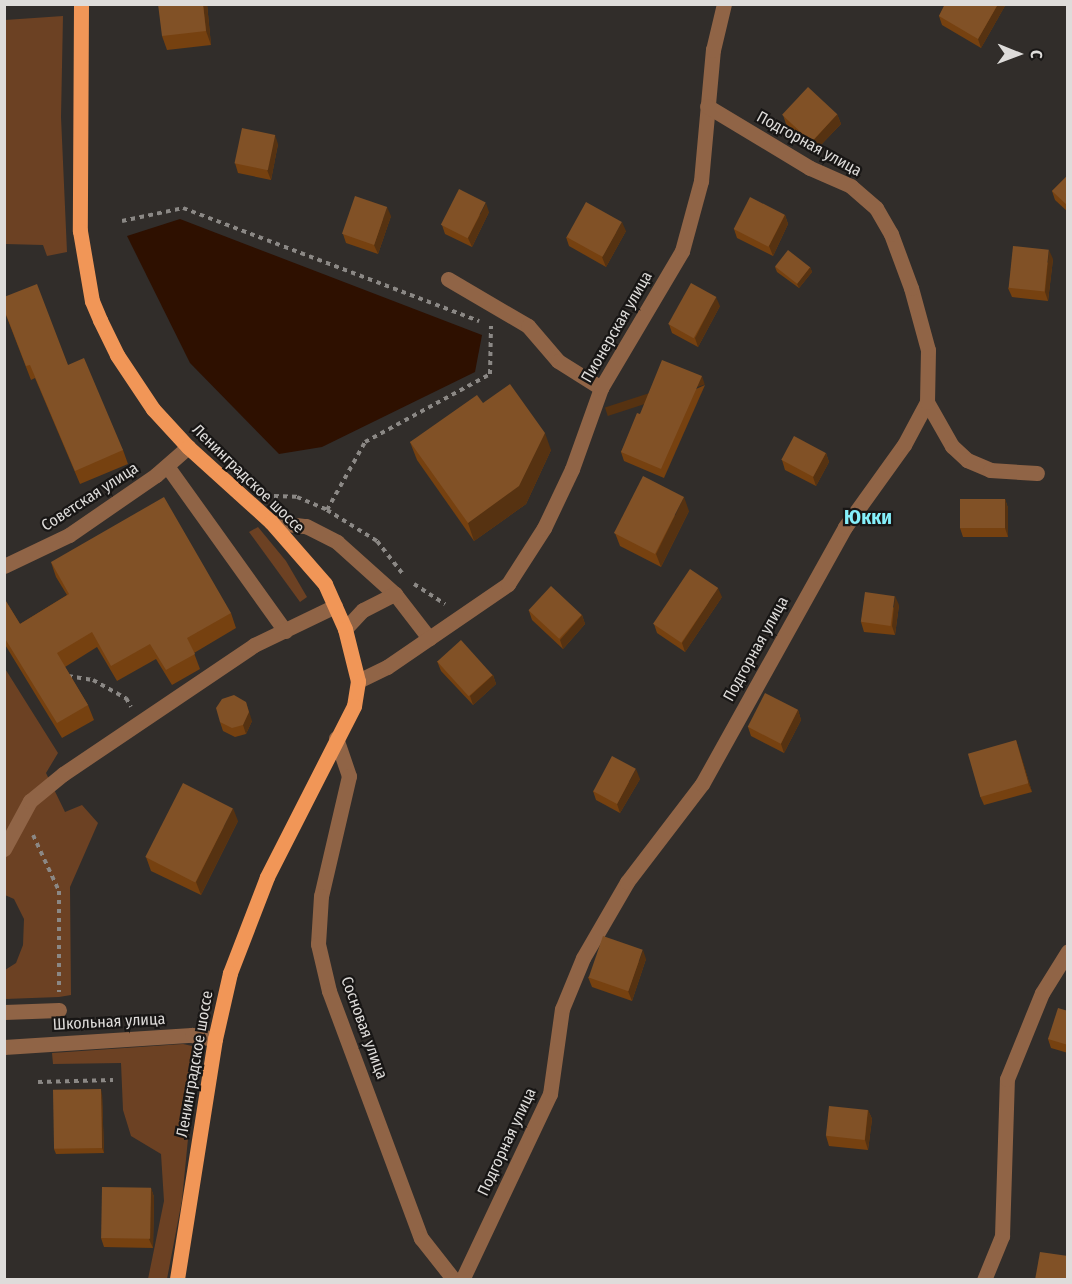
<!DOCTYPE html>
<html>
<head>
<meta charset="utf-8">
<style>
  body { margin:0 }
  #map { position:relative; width:1072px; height:1284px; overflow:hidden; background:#312d2a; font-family:"Fira Sans Condensed",sans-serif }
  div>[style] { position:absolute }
  .green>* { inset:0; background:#6c4123 }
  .water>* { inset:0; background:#2e1000 }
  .path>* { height:4px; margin-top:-2px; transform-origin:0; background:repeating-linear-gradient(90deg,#8b8885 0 4.5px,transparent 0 9px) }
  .minor>* { height:15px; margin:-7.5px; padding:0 7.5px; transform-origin:7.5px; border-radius:7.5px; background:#906446 }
  .major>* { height:15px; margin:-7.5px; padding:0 7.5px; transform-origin:7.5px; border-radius:7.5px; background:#f19657 }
  .wall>* { inset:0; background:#764110 }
  .shaded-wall>* { inset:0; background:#563211; transform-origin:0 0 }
  .building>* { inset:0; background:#815126; transform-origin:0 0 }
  span { translate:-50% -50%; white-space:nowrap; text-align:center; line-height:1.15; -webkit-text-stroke:4.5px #181615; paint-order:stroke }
  .street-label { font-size:16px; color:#dedcda }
  .quarter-label { font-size:20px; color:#85effa; font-weight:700 }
  .frame { position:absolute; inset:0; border:6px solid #dedcda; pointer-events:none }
  .north { position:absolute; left:988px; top:24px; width:60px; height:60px; -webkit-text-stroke:4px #181615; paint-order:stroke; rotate:91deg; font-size:16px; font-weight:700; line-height:24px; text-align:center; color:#dedcda }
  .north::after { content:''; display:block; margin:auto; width:21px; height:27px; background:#dedcda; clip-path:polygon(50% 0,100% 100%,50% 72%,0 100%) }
</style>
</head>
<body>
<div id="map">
  <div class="green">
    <i style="clip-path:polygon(63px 16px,61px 117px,67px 252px,47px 256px,43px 245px,5px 244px,5px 20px)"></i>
    <i style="clip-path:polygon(258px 527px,286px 561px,307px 597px,300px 602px,249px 532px)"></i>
    <i style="clip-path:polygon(4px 667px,58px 753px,46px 773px,65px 812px,82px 805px,98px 823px,70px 887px,71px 995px,59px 997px,5px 999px,5px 970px,16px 963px,23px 945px,24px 919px,14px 899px,5px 895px)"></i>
    <i style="clip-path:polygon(183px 1044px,197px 1047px,182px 1200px,167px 1279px,148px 1279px,164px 1201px,161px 1154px,131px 1136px,123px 1110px,121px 1063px,53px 1064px,52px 1053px)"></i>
  </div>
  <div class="water">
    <i style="clip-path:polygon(180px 219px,482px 335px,475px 372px,322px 447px,279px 454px,190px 363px,127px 236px)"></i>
  </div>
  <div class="path">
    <i style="left:122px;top:221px;width:62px;rotate:-12deg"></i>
    <i style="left:183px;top:208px;width:317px;rotate:20.9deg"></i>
    <i style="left:274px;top:496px;width:23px;rotate:2deg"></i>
    <i style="left:297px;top:497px;width:33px;rotate:23deg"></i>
    <i style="left:327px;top:510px;width:59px;rotate:31.8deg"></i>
    <i style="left:377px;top:541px;width:41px;rotate:52deg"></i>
    <i style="left:327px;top:510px;width:78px;rotate:-60.8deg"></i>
    <i style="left:365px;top:442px;width:142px;rotate:-28.5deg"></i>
    <i style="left:490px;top:374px;width:48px;rotate:-88.8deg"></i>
    <i style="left:414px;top:584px;width:37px;rotate:33deg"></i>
    <i style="left:68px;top:676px;width:25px;rotate:9deg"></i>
    <i style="left:93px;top:680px;width:38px;rotate:29deg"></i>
    <i style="left:126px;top:698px;width:10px;rotate:61deg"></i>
    <i style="left:33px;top:835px;width:62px;rotate:65.1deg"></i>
    <i style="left:59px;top:891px;width:101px;rotate:90deg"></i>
    <i style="left:38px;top:1082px;width:75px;rotate:-1.5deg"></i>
  </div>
  <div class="minor">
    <i style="left:448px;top:279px;width:93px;rotate:30.4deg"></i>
    <i style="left:528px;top:326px;width:46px;rotate:49.4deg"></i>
    <i style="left:558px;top:361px;width:51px;rotate:32.1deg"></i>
    <i style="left:927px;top:402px;width:51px;rotate:60.4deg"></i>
    <i style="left:952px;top:446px;width:21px;rotate:43deg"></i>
    <i style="left:967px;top:460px;width:25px;rotate:23deg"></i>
    <i style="left:990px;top:470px;width:47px;rotate:3.7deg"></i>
    <i style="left:167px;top:466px;width:203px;rotate:54.4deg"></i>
    <i style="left:271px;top:522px;width:35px;rotate:7deg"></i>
    <i style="left:306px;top:526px;width:35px;rotate:27deg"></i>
    <i style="left:337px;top:542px;width:78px;rotate:41.9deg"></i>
    <i style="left:395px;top:594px;width:56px;rotate:52.3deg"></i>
    <i style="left:4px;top:566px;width:72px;rotate:-25.5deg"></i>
    <i style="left:69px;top:535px;width:106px;rotate:-34.6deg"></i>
    <i style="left:156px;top:475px;width:43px;rotate:-41.2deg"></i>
    <i style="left:345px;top:629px;width:26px;rotate:-47deg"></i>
    <i style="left:363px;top:610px;width:36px;rotate:-27deg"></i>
    <i style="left:358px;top:681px;width:32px;rotate:-26deg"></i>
    <i style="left:387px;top:667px;width:147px;rotate:-34.4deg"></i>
    <i style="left:508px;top:584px;width:67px;rotate:-57.3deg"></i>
    <i style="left:544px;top:528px;width:65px;rotate:-64.6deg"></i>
    <i style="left:572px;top:469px;width:86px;rotate:-70.3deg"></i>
    <i style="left:601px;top:388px;width:159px;rotate:-59.4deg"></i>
    <i style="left:682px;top:251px;width:73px;rotate:-74.8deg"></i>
    <i style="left:701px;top:181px;width:132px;rotate:-84.8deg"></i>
    <i style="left:713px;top:50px;width:47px;rotate:-76.6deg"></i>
    <i style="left:336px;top:738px;width:40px;rotate:71.1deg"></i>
    <i style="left:349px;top:776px;width:123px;rotate:103.1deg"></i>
    <i style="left:321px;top:896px;width:48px;rotate:93.6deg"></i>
    <i style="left:318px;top:944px;width:48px;rotate:76.8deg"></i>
    <i style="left:329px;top:991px;width:264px;rotate:69.6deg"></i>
    <i style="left:421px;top:1238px;width:53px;rotate:51.8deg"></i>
    <i style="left:4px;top:849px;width:55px;rotate:-61.6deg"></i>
    <i style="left:30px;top:801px;width:43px;rotate:-39.3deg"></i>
    <i style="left:63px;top:774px;width:230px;rotate:-34deg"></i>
    <i style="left:254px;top:645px;width:90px;rotate:-25.7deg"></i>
    <i style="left:4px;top:1012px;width:55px;rotate:-2.1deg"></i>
    <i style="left:4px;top:1047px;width:188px;rotate:-3.7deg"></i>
    <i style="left:192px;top:1035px;width:23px;rotate:10deg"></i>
    <i style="left:462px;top:1280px;width:206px;rotate:-64.7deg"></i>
    <i style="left:550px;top:1094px;width:86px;rotate:-82deg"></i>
    <i style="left:562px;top:1009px;width:55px;rotate:-67.6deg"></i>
    <i style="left:583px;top:958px;width:88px;rotate:-59.9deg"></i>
    <i style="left:627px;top:882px;width:123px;rotate:-52.6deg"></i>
    <i style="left:702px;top:784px;width:294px;rotate:-60.9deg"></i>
    <i style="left:845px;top:527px;width:101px;rotate:-54.3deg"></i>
    <i style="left:904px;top:445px;width:49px;rotate:-61.9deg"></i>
    <i style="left:927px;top:402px;width:52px;rotate:-88.9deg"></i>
    <i style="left:928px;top:350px;width:64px;rotate:-105.3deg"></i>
    <i style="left:911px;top:288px;width:58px;rotate:-110.3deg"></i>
    <i style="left:891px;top:234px;width:30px;rotate:-120deg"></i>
    <i style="left:876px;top:208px;width:33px;rotate:-139deg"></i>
    <i style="left:851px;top:186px;width:45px;rotate:-156.3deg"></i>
    <i style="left:810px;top:168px;width:120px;rotate:-149deg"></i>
    <i style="left:984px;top:1280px;width:48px;rotate:-67.8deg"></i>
    <i style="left:1002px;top:1236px;width:157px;rotate:-88.2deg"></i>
    <i style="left:1007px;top:1079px;width:93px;rotate:-67.9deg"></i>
    <i style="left:1042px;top:993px;width:49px;rotate:-58.2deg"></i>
  </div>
  <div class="major">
    <i style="left:81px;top:4px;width:227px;rotate:90.3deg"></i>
    <i style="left:80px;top:231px;width:71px;rotate:80.3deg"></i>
    <i style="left:92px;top:301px;width:21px;rotate:67deg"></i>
    <i style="left:100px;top:320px;width:39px;rotate:64deg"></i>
    <i style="left:117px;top:355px;width:65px;rotate:56.3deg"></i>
    <i style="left:153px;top:409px;width:52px;rotate:47.4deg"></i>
    <i style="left:188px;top:447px;width:112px;rotate:42.1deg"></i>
    <i style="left:271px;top:522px;width:82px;rotate:48.9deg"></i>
    <i style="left:325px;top:584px;width:49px;rotate:66deg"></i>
    <i style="left:345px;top:629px;width:54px;rotate:76deg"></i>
    <i style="left:358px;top:681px;width:25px;rotate:99deg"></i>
    <i style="left:354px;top:706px;width:192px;rotate:117deg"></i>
    <i style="left:267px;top:877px;width:103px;rotate:111.1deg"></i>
    <i style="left:230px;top:973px;width:68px;rotate:102.8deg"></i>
    <i style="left:215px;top:1039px;width:244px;rotate:99deg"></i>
  </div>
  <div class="wall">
    <i style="clip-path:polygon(207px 4px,211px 45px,167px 50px,162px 36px)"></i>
    <i style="clip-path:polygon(945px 4px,1006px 4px,981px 48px,942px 25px,939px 16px)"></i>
    <i style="clip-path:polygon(837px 114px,841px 124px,815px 151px,786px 124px,783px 115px)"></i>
    <i style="clip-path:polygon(278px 144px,271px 180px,238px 173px,235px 163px)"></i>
    <i style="clip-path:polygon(1068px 175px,1068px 212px,1055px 200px,1052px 191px)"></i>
    <i style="clip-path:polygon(489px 212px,472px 247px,445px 234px,442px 225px)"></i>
    <i style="clip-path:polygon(785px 215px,788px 224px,773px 256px,737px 238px,734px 229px)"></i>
    <i style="clip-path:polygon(391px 216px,378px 254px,346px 243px,343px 234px)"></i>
    <i style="clip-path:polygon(626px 231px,606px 267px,569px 246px,566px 237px)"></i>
    <i style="clip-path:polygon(1053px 259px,1048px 301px,1012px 297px,1008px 288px)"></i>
    <i style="clip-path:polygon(775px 267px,810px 267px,812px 272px,799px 288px,777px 272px)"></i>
    <i style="clip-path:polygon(720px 306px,698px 347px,672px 333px,669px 324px)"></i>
    <i style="clip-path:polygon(4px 310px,68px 365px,123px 450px,128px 464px,80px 484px,35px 378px,31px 380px)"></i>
    <i style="clip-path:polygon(705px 385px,664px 478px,624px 461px,621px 452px,640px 414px)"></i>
    <i style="clip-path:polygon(483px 403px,551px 450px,526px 504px,474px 541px,417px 460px,410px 442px)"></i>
    <i style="clip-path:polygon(826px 453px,829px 462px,816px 486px,785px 470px,782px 460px)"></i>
    <i style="clip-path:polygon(1005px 499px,1008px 508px,1008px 537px,963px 537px,960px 528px)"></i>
    <i style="clip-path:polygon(689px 511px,661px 567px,620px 546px,615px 533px)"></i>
    <i style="clip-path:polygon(51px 562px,231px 613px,236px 628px,194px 653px,200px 669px,172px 685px,156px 659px,117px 681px,97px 647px,65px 667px,88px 705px,94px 720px,62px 738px,4px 643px,4px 598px,20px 624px,67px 595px,56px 577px)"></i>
    <i style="clip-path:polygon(722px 597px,685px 652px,657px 633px,654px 624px)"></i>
    <i style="clip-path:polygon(899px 605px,895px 635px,864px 632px,861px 622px)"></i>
    <i style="clip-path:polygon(529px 611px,582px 615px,585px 624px,563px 649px,532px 620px)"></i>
    <i style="clip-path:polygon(437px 661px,493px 675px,496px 684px,473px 705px,441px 671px)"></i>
    <i style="clip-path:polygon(798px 710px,801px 720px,784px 753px,751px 736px,748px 727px)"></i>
    <i style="clip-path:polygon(252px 721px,246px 734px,235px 737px,223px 731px,220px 722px)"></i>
    <i style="clip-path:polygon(1016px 740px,1032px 792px,984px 805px,980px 796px)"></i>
    <i style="clip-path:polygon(640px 779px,620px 813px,596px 800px,593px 791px)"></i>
    <i style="clip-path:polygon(238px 821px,201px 895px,151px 871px,146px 857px)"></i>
    <i style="clip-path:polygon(646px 959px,632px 1001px,592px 987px,588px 977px)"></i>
    <i style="clip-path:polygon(1068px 1011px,1068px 1053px,1051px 1048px,1048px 1039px)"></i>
    <i style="clip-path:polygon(102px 1094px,104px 1153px,56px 1154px,54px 1149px)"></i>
    <i style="clip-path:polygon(868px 1110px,872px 1119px,868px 1150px,829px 1146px,826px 1136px)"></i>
    <i style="clip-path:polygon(151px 1188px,154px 1197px,153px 1248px,104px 1247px,101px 1238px)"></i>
  </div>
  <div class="shaded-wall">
    <i style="clip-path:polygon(203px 4px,207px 4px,211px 45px,206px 31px)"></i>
    <i style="clip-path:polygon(998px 4px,1006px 4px,981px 48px,978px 39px)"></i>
    <i style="clip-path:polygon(837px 114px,841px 124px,815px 151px,812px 142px)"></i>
    <i style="clip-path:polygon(275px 135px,278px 144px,271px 180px,267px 170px)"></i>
    <i style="clip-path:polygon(486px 203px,489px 212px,472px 247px,468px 238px)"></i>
    <i style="clip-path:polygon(387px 207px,391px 216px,378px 254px,374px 245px)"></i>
    <i style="clip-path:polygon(785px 215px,788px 224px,773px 256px,769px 246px)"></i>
    <i style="clip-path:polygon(622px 222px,626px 231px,606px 267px,602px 257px)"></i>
    <i style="clip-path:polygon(1049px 250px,1053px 259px,1048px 301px,1045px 292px)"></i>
    <i style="clip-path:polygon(810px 267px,812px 272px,799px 288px,797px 284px)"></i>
    <i style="clip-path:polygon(716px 297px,720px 306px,698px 347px,695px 338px)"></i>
    <i style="left:702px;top:376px;width:9px;height:102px;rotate:72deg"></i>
    <i style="clip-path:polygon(545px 433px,551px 450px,526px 504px,474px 541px,468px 523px)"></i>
    <i style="clip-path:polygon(826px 453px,829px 462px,816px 486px,813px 477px)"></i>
    <i style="clip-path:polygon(684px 497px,689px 511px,661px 567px,656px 554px)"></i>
    <i style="clip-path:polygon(1005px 499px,1008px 508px,1008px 537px,1005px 528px)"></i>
    <i style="clip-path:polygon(718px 588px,722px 597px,685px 652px,682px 643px)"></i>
    <i style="clip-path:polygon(895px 596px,899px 605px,895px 635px,892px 626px)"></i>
    <i style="clip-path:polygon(582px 615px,585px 624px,563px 649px,560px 640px)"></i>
    <i style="clip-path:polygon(493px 675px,496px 684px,473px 705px,470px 696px)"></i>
    <i style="clip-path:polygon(246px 702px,252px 721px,246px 734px,243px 725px)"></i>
    <i style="clip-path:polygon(798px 710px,801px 720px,784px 753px,781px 744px)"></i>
    <i style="clip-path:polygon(1016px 740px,1019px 749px,1032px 792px,1028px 783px)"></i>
    <i style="clip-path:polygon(636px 769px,640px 779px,620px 813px,617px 804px)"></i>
    <i style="clip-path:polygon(233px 808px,238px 821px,201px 895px,196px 882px)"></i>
    <i style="clip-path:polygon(643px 950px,646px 959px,632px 1001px,628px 991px)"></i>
    <i style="clip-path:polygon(101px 1089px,102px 1094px,104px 1153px,102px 1148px)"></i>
    <i style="clip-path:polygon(868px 1110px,872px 1119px,868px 1150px,865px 1140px)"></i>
    <i style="clip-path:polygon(151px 1188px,154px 1197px,153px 1248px,149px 1239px)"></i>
  </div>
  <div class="building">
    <i style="clip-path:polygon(158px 4px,203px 4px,206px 31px,162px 36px)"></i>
    <i style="clip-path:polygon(945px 4px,998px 4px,978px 39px,939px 16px)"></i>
    <i style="left:808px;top:87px;width:40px;height:38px;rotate:43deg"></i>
    <i style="left:242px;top:128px;width:34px;height:36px;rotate:12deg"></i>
    <i style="clip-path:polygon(1068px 175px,1068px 206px,1052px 191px)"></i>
    <i style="left:459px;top:189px;width:30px;height:40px;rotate:27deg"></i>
    <i style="left:355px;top:196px;width:34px;height:40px;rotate:19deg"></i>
    <i style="left:750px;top:197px;width:39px;height:36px;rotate:27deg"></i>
    <i style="left:586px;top:202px;width:41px;height:40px;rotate:29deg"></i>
    <i style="left:1013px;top:246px;width:36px;height:42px;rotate:6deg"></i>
    <i style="left:788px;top:250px;width:28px;height:21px;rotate:38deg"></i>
    <i style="left:691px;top:283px;width:29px;height:47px;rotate:29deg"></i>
    <i style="clip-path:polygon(37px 284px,68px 365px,84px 358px,123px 450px,75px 471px,30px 365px,26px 366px,4px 309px,4px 297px)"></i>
    <i style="clip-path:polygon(662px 360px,702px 376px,661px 469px,621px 452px,637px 413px,640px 414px)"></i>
    <i style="clip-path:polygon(510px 384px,545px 433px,519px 486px,468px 523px,410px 442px,477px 395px,483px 403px)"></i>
    <i style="left:794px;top:436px;width:36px;height:27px;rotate:28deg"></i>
    <i style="left:643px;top:476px;width:46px;height:64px;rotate:27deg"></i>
    <i style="clip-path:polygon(164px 497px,231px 613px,187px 638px,195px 654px,166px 670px,150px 644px,111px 666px,92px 632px,57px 653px,88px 705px,57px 723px,4px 637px,4px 598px,20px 624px,69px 594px,51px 562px)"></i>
    <i style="left:960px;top:499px;width:45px;height:29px"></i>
    <i style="left:690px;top:569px;width:34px;height:66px;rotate:34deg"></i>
    <i style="left:551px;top:586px;width:42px;height:33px;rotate:43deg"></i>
    <i style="left:865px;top:592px;width:30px;height:30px;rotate:8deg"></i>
    <i style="left:461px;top:640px;width:47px;height:32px;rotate:48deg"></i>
    <i style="left:765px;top:693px;width:37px;height:38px;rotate:27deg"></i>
    <i style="clip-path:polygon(234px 695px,246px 702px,249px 712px,243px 725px,232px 728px,220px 722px,216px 708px,222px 699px)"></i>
    <i style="left:1016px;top:740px;width:45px;height:50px;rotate:74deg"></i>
    <i style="left:612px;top:756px;width:27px;height:40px;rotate:28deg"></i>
    <i style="left:183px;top:783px;width:56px;height:83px;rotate:27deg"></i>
    <i style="left:603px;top:936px;width:42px;height:44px;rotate:19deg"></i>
    <i style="clip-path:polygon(1058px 1008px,1068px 1011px,1068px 1045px,1048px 1039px)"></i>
    <i style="left:101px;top:1089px;width:59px;height:48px;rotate:89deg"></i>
    <i style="left:829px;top:1106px;width:39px;height:30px;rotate:6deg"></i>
    <i style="left:102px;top:1187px;width:49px;height:51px;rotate:1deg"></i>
    <i style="clip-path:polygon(1040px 1252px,1068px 1256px,1068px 1280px,1035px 1280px)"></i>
  </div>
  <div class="street-label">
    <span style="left:809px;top:144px;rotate:29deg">Подгорная улица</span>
    <span style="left:617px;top:327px;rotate:-60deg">Пионерская улица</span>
    <span style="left:248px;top:479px;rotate:44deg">Ленинградское шоссе</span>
    <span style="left:90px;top:497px;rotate:-33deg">Советская улица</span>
    <span style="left:756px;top:649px;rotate:-61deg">Подгорная улица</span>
    <span style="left:109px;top:1022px;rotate:-3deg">Школьная улица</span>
    <span style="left:364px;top:1028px;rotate:70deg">Сосновая улица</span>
    <span style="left:195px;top:1064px;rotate:-80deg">Ленинградское шоссе</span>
    <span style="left:507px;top:1142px;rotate:-65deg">Подгорная улица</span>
  </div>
  <div class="quarter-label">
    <span style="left:868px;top:517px">Юкки</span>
  </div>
  <div class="frame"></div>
  <div class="north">С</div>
</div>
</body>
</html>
